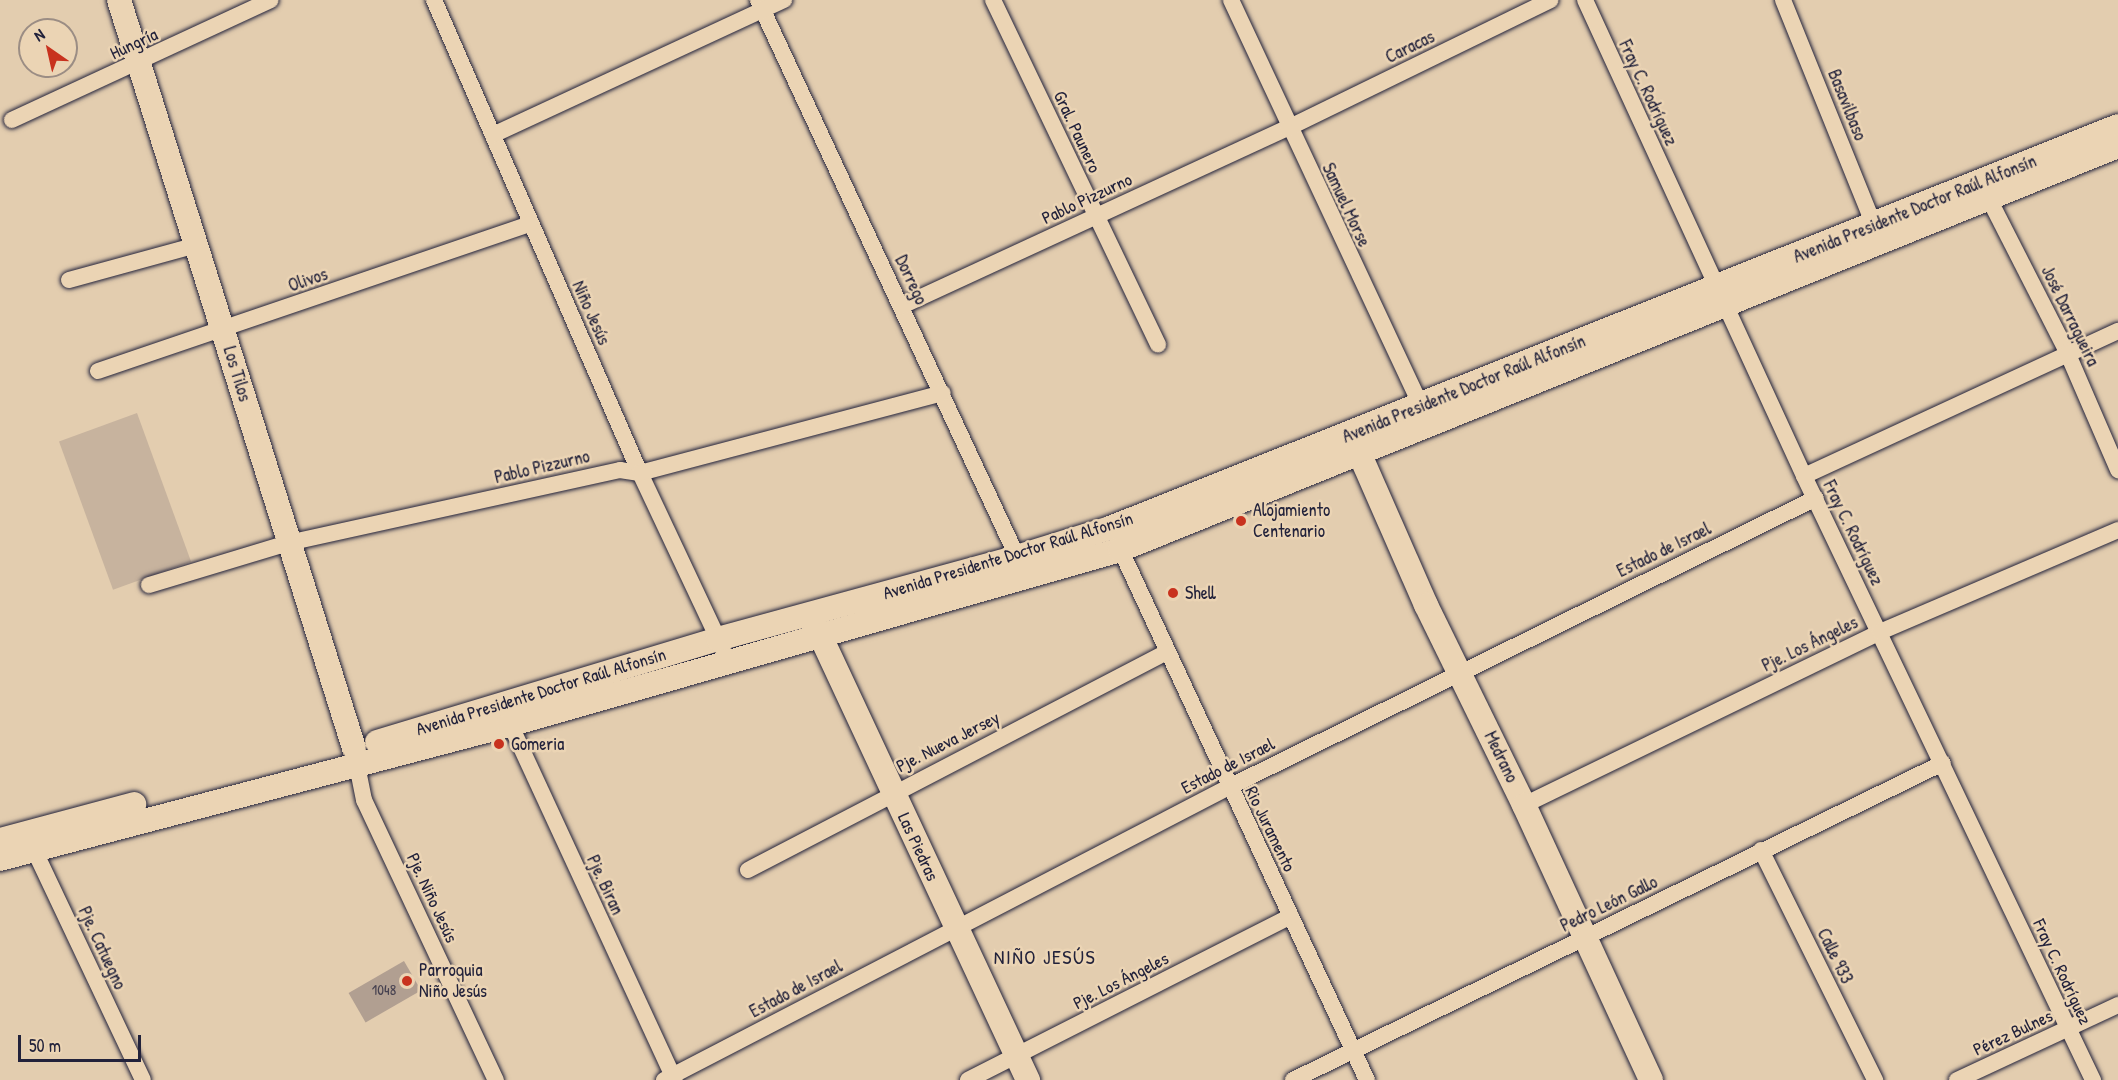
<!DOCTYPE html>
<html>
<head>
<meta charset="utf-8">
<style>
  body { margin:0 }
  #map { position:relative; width:2118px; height:1080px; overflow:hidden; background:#e3cdaf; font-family:"Patrick Hand",sans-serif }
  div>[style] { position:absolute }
  .green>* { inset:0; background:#c7b39e; transform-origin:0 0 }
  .building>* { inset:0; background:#b19f91; transform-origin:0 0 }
  .roads { filter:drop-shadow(0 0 2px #22223b) drop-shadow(0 0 2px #22223b) }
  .street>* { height:16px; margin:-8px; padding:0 8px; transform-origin:8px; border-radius:8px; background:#ebd4b4 }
  .secondary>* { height:24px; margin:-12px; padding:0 12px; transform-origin:12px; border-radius:12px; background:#ebd4b4 }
  .dots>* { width:16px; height:16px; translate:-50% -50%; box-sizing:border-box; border:3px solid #ebd4b4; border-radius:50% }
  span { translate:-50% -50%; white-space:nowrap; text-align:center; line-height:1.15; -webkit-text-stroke:5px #ebd4b4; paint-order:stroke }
  .number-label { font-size:15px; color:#464150 }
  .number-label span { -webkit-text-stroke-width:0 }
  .street-label { font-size:18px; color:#22223b }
  .poi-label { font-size:18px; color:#22223b }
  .left { translate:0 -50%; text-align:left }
  .neighbourhood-label { font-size:20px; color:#22223b; letter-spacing:1.5px }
  .north { position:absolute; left:18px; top:18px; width:60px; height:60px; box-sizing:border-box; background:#ebd4b4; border:2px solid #9b8d84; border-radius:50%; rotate:326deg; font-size:16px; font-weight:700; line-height:24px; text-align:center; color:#22223b }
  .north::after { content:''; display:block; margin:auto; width:21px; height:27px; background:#c8321e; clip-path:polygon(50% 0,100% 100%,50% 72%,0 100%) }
  .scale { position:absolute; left:18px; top:1035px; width:123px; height:27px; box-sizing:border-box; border:3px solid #22223b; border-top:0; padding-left:8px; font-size:18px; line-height:21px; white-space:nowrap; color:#22223b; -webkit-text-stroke:4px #ebd4b4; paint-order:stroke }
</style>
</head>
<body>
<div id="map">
  <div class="green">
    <i style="left:137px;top:413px;width:158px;height:83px;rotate:70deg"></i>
  </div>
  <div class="building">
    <i style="left:404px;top:961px;width:34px;height:64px;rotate:60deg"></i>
  </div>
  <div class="roads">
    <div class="street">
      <i style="left:434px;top:0;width:516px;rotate:66.47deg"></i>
      <i style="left:640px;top:473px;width:195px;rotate:64.8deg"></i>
      <i style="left:758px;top:0;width:623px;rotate:65.04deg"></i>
      <i style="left:993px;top:0;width:382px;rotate:64.4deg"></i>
      <i style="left:1231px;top:0;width:455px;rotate:64.9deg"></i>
      <i style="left:1585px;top:0;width:524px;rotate:65.29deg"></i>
      <i style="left:1804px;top:476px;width:670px;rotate:64.43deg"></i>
      <i style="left:1783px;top:0;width:243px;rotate:68deg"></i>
      <i style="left:12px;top:120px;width:285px;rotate:-24.9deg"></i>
      <i style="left:493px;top:135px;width:321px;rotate:-24.9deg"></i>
      <i style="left:1984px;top:189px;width:183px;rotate:63deg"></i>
      <i style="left:2067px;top:352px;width:129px;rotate:66.6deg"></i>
      <i style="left:69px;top:280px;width:133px;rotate:-15.3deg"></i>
      <i style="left:902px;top:306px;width:425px;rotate:-24.8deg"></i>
      <i style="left:1288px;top:128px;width:292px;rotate:-26deg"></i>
      <i style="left:98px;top:371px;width:456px;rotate:-18.8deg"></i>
      <i style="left:1804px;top:476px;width:346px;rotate:-24.8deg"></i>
      <i style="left:1117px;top:542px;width:593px;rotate:65.08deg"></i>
      <i style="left:149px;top:585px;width:145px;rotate:-16.8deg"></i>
      <i style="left:288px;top:543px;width:340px;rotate:-12.4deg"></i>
      <i style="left:620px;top:470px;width:20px;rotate:9deg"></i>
      <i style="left:640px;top:473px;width:313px;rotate:-14.8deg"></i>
      <i style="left:506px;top:715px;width:402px;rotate:65.2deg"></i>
      <i style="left:355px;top:755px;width:46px;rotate:78.7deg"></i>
      <i style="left:364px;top:800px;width:310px;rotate:64.8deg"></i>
      <i style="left:1524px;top:805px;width:396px;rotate:-25.9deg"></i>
      <i style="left:1880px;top:632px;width:259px;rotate:-23.2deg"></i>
      <i style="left:30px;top:841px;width:264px;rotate:64.7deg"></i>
      <i style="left:1761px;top:850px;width:257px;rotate:63.6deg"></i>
      <i style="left:748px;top:870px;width:471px;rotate:-27.5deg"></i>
      <i style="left:664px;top:1080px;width:636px;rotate:-27.41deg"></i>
      <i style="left:1229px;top:787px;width:654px;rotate:-26.21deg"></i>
      <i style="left:968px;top:1080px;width:362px;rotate:-26.9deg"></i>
      <i style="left:1293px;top:1080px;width:723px;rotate:-26deg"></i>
      <i style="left:1957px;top:1080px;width:178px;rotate:-25deg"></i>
    </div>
    <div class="secondary">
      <i style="left:119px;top:0;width:784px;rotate:72.56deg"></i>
      <i style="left:1354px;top:441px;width:179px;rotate:66.3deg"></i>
      <i style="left:1426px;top:605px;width:223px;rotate:63.9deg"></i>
      <i style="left:1524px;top:805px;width:303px;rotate:65.2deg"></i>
      <i style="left:814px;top:622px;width:506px;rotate:64.96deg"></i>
      <i style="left:377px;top:742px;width:356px;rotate:-16.8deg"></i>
      <i style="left:718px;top:639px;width:310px;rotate:-15.3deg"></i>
      <i style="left:1017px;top:557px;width:97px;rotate:-17.3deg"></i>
      <i style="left:1110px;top:528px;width:1085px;rotate:-21.74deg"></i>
      <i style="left:0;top:840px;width:139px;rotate:-15deg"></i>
      <i style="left:0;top:859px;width:526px;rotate:-14.75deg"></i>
      <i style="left:509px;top:725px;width:636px;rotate:-15.98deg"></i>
      <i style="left:1120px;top:550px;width:1077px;rotate:-22.04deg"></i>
    </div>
  </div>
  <div class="dots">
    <i style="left:1241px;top:521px;background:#c8321e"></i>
    <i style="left:1173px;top:593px;background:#c8321e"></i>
    <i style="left:499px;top:744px;background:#c8321e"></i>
    <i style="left:407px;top:981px;background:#c8321e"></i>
  </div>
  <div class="number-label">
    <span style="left:384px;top:990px">1048</span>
  </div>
  <div class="street-label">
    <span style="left:134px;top:44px;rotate:-25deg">Hungría</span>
    <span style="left:1410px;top:47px;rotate:-26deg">Caracas</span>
    <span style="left:1648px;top:93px;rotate:65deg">Fray C. Rodríguez</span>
    <span style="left:1847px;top:105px;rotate:68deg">Basavilbaso</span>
    <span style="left:1077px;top:132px;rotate:65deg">Gral. Paunero</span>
    <span style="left:1087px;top:199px;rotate:-25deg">Pablo Pizzurno</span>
    <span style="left:1346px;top:205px;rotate:65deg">Samuel Morse</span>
    <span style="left:1915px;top:209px;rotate:-22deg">Avenida Presidente Doctor Raúl Alfonsín</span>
    <span style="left:308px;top:280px;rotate:-19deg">Olivos</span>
    <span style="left:911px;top:280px;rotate:65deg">Dorrego</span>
    <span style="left:591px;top:313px;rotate:66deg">Niño Jesús</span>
    <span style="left:2070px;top:316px;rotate:64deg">José Darragueira</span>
    <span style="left:237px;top:374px;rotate:73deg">Los Tilos</span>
    <span style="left:1464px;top:389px;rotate:-22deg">Avenida Presidente Doctor Raúl Alfonsín</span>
    <span style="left:542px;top:467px;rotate:-13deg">Pablo Pizzurno</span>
    <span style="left:1853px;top:533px;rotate:64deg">Fray C. Rodríguez</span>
    <span style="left:1664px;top:550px;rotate:-26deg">Estado de Israel</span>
    <span style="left:1008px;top:556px;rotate:-17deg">Avenida Presidente Doctor Raúl Alfonsín</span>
    <span style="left:1810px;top:644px;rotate:-26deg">Pje. Los Ángeles</span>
    <span style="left:541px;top:692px;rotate:-17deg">Avenida Presidente Doctor Raúl Alfonsín</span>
    <span style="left:948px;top:742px;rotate:-27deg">Pje. Nueva Jersey</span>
    <span style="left:1501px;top:757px;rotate:64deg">Medrano</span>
    <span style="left:1228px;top:766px;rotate:-27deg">Estado de Israel</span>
    <span style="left:1270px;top:829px;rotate:64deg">Rio Juramento</span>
    <span style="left:918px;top:847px;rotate:65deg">Las Piedras</span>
    <span style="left:605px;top:885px;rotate:65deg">Pje. Biran</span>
    <span style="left:432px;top:898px;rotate:65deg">Pje. Niño Jesús</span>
    <span style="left:1609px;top:904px;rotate:-26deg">Pedro León Gallo</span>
    <span style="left:102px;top:948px;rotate:65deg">Pje. Catuegno</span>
    <span style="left:1835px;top:956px;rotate:64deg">Calle 933</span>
    <span style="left:2062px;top:972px;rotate:65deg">Fray C. Rodríguez</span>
    <span style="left:1121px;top:981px;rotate:-27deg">Pje. Los Ángeles</span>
    <span style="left:796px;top:989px;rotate:-28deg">Estado de Israel</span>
    <span style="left:2013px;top:1033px;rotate:-25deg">Pérez Bulnes</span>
  </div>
  <div class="poi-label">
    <span class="left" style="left:1253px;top:521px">Alojamiento<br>Centenario</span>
    <span class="left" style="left:1185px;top:593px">Shell</span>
    <span class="left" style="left:511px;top:744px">Gomeria</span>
    <span class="left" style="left:419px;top:981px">Parroquia<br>Niño Jesús</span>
  </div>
  <div class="neighbourhood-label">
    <span style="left:1045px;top:956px">NIÑO JESÚS</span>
  </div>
  <div class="north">N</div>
  <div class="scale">50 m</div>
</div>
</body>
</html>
